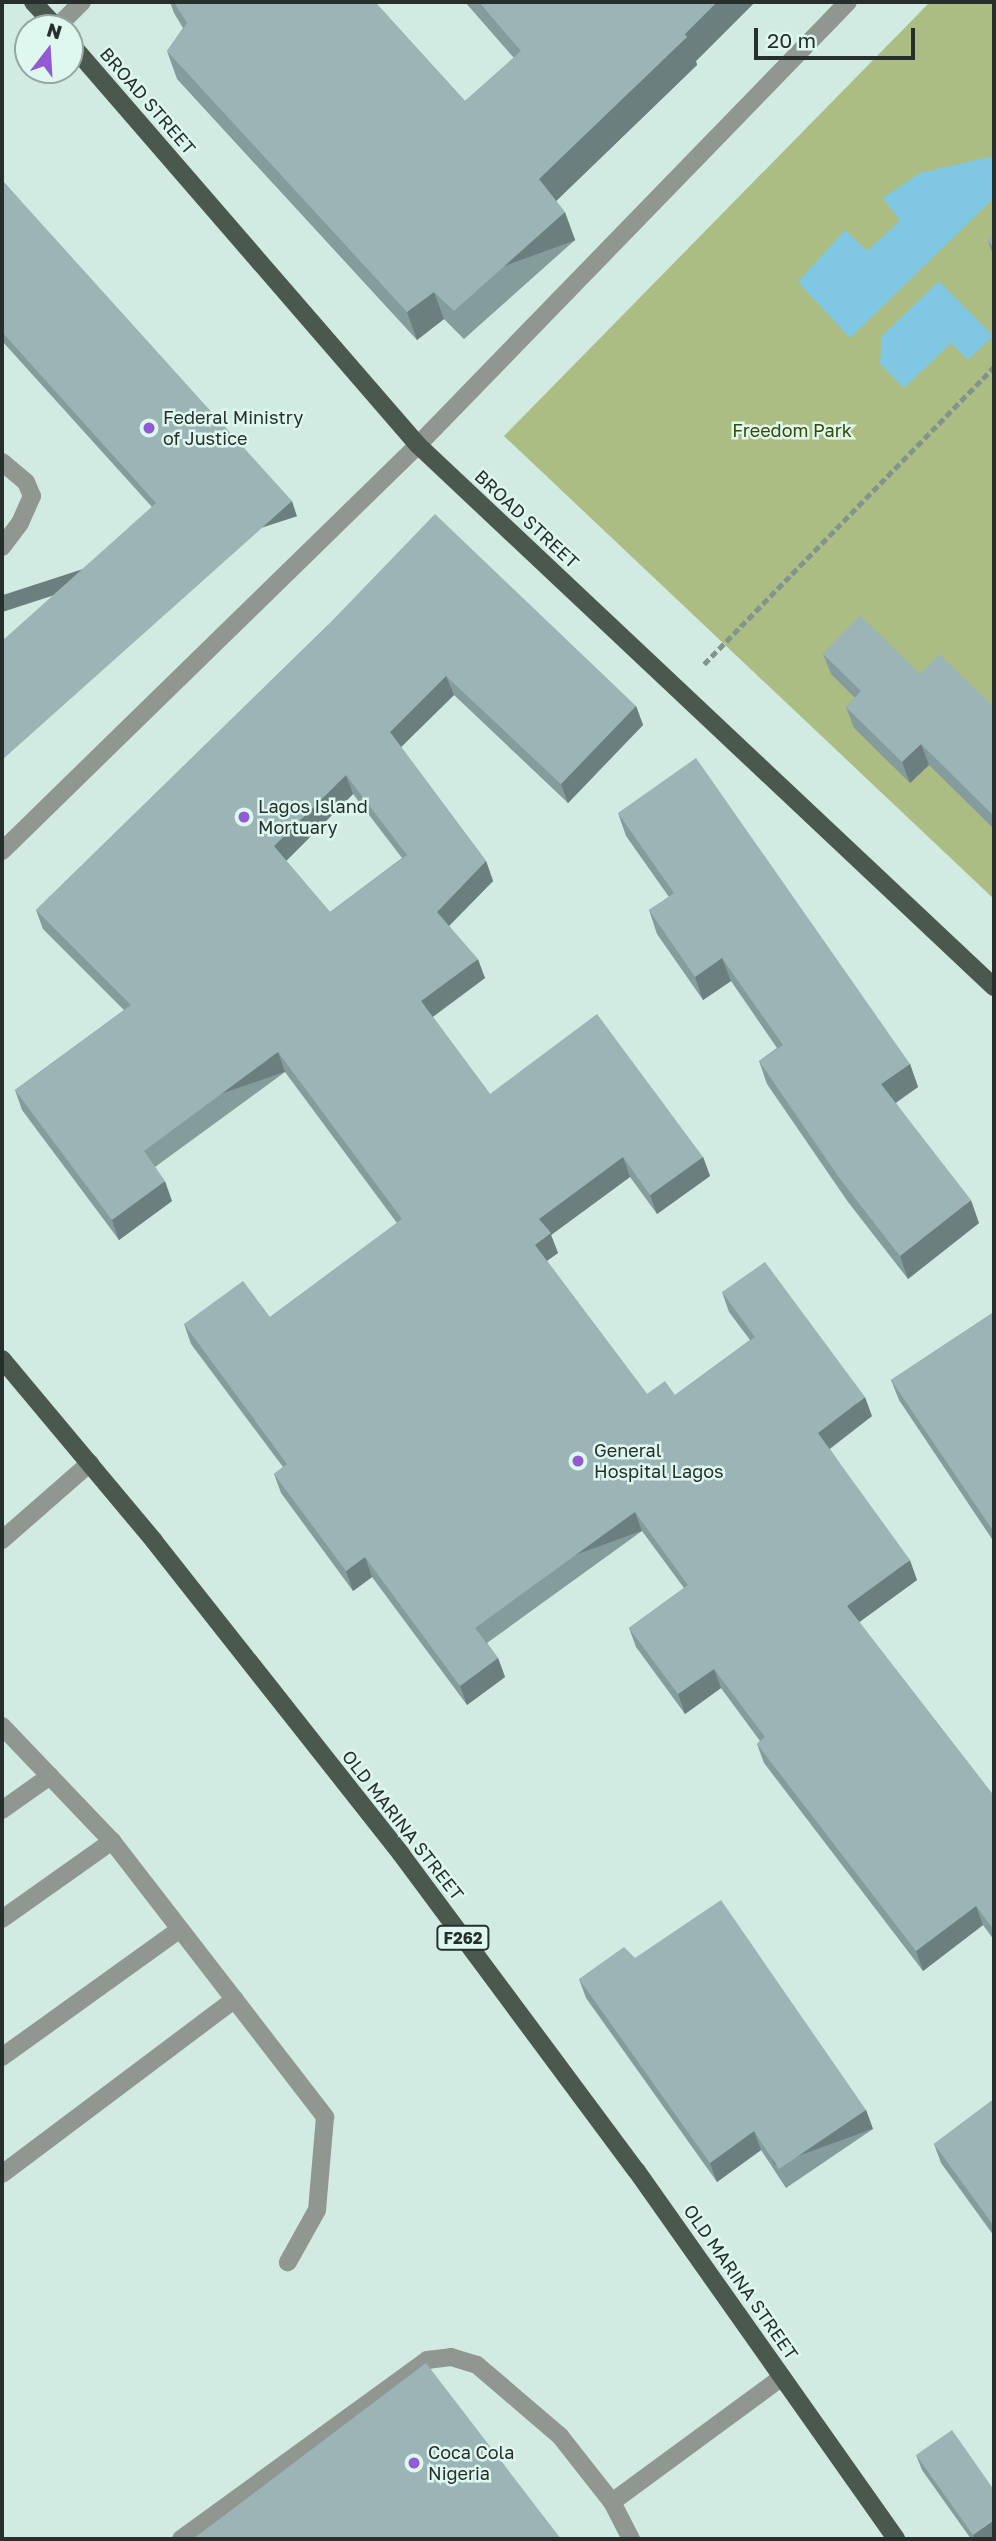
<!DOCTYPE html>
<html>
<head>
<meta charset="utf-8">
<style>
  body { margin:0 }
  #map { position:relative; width:996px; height:2541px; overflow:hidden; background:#d1eae2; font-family:"Golos Text",sans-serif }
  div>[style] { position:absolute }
  .green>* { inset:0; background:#abbd83 }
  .water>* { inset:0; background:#7fc7e3 }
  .path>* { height:4.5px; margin-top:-2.25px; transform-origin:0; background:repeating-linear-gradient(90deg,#82948e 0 7px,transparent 0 10.5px) }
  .lane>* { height:18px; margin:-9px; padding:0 9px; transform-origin:9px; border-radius:9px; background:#8f9790 }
  .street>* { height:18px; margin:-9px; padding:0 9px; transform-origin:9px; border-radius:9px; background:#8f9790 }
  .primary>* { height:18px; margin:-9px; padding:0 9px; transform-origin:9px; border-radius:9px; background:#4b584d }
  .wall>* { inset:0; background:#859c9d }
  .shaded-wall>* { inset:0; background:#6c7f7f; transform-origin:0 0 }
  .building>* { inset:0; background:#9bb5b6 }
  .dots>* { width:19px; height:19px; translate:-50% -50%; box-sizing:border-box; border:4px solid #def7ef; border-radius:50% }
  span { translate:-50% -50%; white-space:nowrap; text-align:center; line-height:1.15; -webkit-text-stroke:5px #def7ef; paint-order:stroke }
  .shield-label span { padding:2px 5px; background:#def7ef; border:2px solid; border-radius:5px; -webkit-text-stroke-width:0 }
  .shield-label { font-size:16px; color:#262f2c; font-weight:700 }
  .street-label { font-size:18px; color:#262f2c }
  .poi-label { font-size:18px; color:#262f2c }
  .left { translate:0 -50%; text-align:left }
  .park-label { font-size:18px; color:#394802 }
  .frame { position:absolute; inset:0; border:4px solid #262f2c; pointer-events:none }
  .north { position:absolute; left:14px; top:14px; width:70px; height:70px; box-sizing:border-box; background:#def7ef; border:2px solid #94a7a1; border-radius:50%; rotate:17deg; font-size:19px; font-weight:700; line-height:28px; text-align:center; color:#262f2c }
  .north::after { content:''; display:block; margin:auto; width:24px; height:32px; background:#915bd3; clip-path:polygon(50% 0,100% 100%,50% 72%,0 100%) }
  .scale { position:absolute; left:754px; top:28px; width:161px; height:32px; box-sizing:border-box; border:4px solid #262f2c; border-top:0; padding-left:9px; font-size:21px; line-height:24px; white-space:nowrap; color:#262f2c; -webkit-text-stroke:5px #def7ef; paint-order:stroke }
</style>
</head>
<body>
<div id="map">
  <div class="green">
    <i style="clip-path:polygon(930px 2px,994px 2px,994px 899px,504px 436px)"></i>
  </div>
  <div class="water">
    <i style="clip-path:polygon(994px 156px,994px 198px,850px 338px,798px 282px,845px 230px,867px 251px,900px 221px,883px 198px,920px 173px)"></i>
    <i style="clip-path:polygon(939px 281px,993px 336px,968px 360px,951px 343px,904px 388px,880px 364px,882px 336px)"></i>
  </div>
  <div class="path">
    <i style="left:704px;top:664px;width:415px;rotate:-45.7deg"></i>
  </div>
  <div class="lane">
    <i style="left:2px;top:462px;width:31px;rotate:40deg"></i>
    <i style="left:26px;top:482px;width:15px;rotate:67deg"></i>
    <i style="left:32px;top:496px;width:30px;rotate:114deg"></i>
    <i style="left:20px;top:523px;width:30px;rotate:127deg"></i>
    <i style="left:2px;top:1540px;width:117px;rotate:-41.2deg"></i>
    <i style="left:2px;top:1726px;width:159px;rotate:46.3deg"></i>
    <i style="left:112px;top:1841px;width:349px;rotate:52.3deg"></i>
    <i style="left:325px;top:2117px;width:93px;rotate:94.9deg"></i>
    <i style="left:317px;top:2210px;width:60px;rotate:119.1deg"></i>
    <i style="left:2px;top:1810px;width:59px;rotate:-35.3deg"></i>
    <i style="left:2px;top:1919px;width:135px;rotate:-35.3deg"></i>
    <i style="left:2px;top:2057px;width:219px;rotate:-35.7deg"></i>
    <i style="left:2px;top:2174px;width:291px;rotate:-36.9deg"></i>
    <i style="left:612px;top:2502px;width:211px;rotate:-36.3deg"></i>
    <i style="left:181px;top:2539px;width:304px;rotate:-36deg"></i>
    <i style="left:427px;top:2360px;width:24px;rotate:-7deg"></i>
    <i style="left:451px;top:2357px;width:27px;rotate:17deg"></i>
    <i style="left:477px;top:2365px;width:109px;rotate:40.5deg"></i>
    <i style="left:560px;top:2436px;width:84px;rotate:51.8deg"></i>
    <i style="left:612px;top:2502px;width:42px;rotate:62.8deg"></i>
  </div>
  <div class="street">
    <i style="left:56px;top:28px;width:37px;rotate:-45deg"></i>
    <i style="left:2px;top:851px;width:581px;rotate:-44.3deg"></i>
    <i style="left:418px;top:445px;width:617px;rotate:-45.85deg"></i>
  </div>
  <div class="primary">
    <i style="left:33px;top:2px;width:35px;rotate:47deg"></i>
    <i style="left:70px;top:43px;width:532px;rotate:49.12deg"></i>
    <i style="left:418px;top:445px;width:791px;rotate:43.26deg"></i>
    <i style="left:2px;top:1359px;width:237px;rotate:50.1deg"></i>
    <i style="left:154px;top:1541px;width:399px;rotate:51.7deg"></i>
    <i style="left:401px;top:1854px;width:394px;rotate:53.4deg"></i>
    <i style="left:636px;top:2170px;width:451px;rotate:54.8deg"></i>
  </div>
  <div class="wall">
    <i style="clip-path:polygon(170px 2px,375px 2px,465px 101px,514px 58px,465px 2px,755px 2px,696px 61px,697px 65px,556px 201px,575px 240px,464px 339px,444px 319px,417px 340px,177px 79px,167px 51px,183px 28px,174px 13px)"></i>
    <i style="clip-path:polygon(2px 180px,297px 516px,152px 507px,2px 341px)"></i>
    <i style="clip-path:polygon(994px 235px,994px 258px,988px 241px)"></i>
    <i style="clip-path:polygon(evenodd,328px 625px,636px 706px,643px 725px,568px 803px,454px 695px,401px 747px,486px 861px,493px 881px,449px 926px,485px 978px,433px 1017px,490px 1094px,703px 1157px,710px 1176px,657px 1214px,630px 1177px,551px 1235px,558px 1253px,547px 1261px,647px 1394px,675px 1395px,750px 1340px,729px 1312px,722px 1292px,872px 1416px,830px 1449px,917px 1580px,859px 1622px,994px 1796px,994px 1940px,983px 1925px,923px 1971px,764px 1763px,757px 1744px,760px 1741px,721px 1688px,685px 1714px,636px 1647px,629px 1628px,684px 1588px,642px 1531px,487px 1643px,498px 1658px,505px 1677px,467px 1705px,372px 1577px,353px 1591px,281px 1493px,274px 1474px,283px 1467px,191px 1344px,184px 1324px,270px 1317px,397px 1223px,285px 1072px,155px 1167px,172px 1201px,119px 1240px,22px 1110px,15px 1090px,124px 1010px,43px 929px,36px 910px,328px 625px,353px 794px,402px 858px,330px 912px,286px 861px,353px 794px)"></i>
    <i style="clip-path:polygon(823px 654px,920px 674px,994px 707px,994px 829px,929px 765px,910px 783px,854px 728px,846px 707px,855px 698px,831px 674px)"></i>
    <i style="clip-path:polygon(618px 813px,910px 1064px,918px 1087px,896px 1103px,979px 1223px,908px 1279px,848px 1202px,767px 1084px,759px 1061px,777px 1048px,731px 981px,703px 1000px,657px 934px,649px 910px,669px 897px,626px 836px)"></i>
    <i style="clip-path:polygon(994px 1312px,994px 1542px,899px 1400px,891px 1380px)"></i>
    <i style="clip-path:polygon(635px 1958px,866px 2110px,873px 2129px,786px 2188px,761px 2150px,717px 2182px,586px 1998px,579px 1979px)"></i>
    <i style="clip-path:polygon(994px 2099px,994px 2236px,941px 2163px,934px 2144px)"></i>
    <i style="clip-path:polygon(916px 2455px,994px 2539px,971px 2539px,922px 2470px)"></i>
  </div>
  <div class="shaded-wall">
    <i style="clip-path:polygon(717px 2px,755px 2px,696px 61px,697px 65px,550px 207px,539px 179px)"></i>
    <i style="left:565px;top:212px;width:30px;height:149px;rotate:70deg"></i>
    <i style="clip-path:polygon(434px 292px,444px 319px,417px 340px,407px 312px)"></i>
    <i style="left:292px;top:501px;width:16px;height:389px;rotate:72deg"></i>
    <i style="clip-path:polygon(446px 676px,454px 695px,397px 751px,390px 732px)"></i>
    <i style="clip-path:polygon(636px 706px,643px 725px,568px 803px,561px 784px)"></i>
    <i style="clip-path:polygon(921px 744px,929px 765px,910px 783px,902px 762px)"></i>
    <i style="clip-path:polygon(346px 775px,353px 794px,281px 866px,274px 846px)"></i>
    <i style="clip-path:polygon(486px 861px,493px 881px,444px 931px,437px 912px)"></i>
    <i style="clip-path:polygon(722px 958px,731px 981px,703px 1000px,695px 977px)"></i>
    <i style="clip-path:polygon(478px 959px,485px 978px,428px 1020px,421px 1001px)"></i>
    <i style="left:278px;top:1052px;width:21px;height:167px;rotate:71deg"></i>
    <i style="clip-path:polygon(910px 1064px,918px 1087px,889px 1107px,881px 1084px)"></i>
    <i style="clip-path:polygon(623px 1157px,630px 1177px,551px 1235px,558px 1253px,542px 1264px,535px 1245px,539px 1219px)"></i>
    <i style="clip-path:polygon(703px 1157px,710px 1176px,657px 1214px,650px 1195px)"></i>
    <i style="clip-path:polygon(165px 1181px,172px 1201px,119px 1240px,112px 1220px)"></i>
    <i style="clip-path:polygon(971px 1200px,979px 1223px,908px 1279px,900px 1256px)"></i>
    <i style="clip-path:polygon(865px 1397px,872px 1416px,825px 1452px,818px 1433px)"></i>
    <i style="left:635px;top:1512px;width:20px;height:198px;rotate:70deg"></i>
    <i style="clip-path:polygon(365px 1557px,372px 1577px,353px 1591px,346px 1571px)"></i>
    <i style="clip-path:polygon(910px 1560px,917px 1580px,854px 1626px,847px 1606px)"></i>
    <i style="clip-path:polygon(498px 1658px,505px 1677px,467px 1705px,460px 1686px)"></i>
    <i style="clip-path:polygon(714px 1669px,721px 1688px,685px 1714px,678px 1694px)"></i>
    <i style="clip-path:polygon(976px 1906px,983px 1925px,923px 1971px,916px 1951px)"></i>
    <i style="left:866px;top:2110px;width:20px;height:105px;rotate:70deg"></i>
    <i style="clip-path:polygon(754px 2131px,761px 2150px,717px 2182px,710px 2163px)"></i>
    <i style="clip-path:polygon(994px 2520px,994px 2539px,975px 2539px,973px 2535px)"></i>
  </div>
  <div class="building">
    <i style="clip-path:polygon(174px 2px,375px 2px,465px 101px,521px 51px,479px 2px,717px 2px,685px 34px,687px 37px,539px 179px,565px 212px,454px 311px,434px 292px,407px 312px,167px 51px,187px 23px)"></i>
    <i style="clip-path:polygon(2px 180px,292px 501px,2px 760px,2px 641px,156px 503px,2px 332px)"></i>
    <i style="clip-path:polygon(994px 235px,994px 248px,988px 241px)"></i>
    <i style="clip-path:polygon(evenodd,435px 514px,636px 706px,561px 784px,446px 676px,390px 732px,486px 861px,437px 912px,478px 959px,421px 1001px,490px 1094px,597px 1014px,703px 1157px,650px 1195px,623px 1157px,539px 1219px,551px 1233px,535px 1245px,647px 1394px,665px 1381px,675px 1395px,755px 1337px,722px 1292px,765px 1262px,865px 1397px,818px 1433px,910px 1560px,847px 1606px,994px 1796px,994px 1930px,976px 1906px,916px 1951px,757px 1744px,765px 1737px,714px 1669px,678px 1694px,629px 1628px,688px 1585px,635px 1512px,475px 1628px,498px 1658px,460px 1686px,365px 1557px,346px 1571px,274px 1474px,287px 1464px,184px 1324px,243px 1281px,270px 1317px,402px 1219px,278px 1052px,144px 1151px,165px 1181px,112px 1220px,15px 1090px,131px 1005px,36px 910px,328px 625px,435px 514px,346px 775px,407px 855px,330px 912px,274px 846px,346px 775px)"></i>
    <i style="clip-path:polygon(860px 615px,920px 674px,939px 654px,994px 707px,994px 816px,921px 744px,902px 762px,846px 707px,861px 691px,823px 654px)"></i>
    <i style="clip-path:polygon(696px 758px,910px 1064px,881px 1084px,971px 1200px,900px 1256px,840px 1179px,759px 1061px,783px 1045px,722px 958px,695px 977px,649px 910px,674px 893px,618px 813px)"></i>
    <i style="clip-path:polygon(994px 1312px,994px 1532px,891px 1380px)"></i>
    <i style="clip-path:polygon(721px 1900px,866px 2110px,779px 2169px,754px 2131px,710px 2163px,579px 1979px,624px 1947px,635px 1958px)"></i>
    <i style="clip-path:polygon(994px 2099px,994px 2226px,934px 2144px)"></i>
    <i style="clip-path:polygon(426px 2363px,561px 2539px,193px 2539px)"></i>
    <i style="clip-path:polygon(952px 2430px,994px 2490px,994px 2520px,973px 2535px,916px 2455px)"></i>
  </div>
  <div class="dots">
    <i style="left:149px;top:428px;background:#915bd3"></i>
    <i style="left:244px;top:817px;background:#915bd3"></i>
    <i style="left:578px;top:1461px;background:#915bd3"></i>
    <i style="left:414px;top:2463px;background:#915bd3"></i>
  </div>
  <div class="shield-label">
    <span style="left:463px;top:1938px">F262</span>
  </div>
  <div class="street-label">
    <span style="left:148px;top:101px;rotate:49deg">BROAD STREET</span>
    <span style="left:527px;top:519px;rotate:43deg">BROAD STREET</span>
    <span style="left:403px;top:1825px;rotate:52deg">OLD MARINA STREET</span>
    <span style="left:741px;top:2282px;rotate:55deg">OLD MARINA STREET</span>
  </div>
  <div class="poi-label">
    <span class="left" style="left:163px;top:428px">Federal Ministry<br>of Justice</span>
    <span class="left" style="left:258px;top:817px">Lagos Island<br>Mortuary</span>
    <span class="left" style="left:594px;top:1461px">General<br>Hospital Lagos</span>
    <span class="left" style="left:428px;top:2463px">Coca Cola<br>Nigeria</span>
  </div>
  <div class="park-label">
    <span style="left:792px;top:430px">Freedom Park</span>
  </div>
  <div class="frame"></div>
  <div class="north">N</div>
  <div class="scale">20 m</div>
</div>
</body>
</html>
